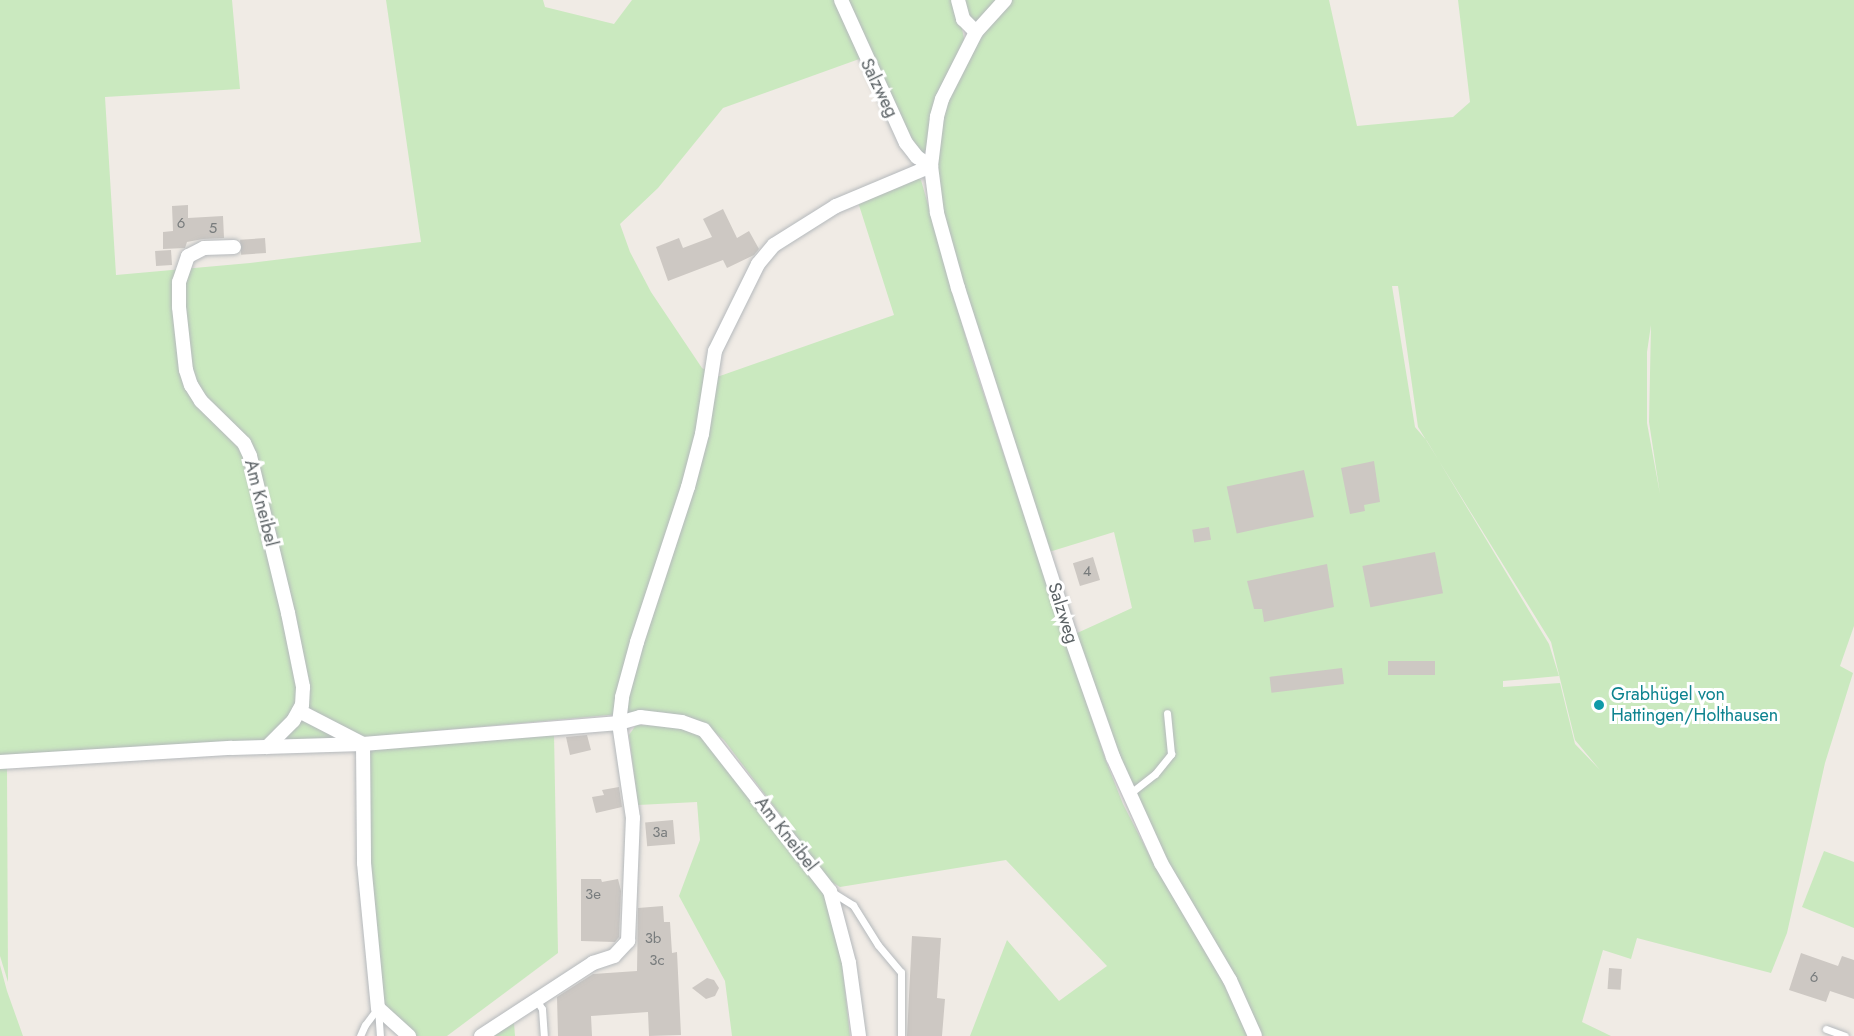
<!DOCTYPE html>
<html>
<head>
<meta charset="utf-8">
<style>
  body { margin:0 }
  #map { position:relative; width:1854px; height:1036px; overflow:hidden; background:#f0ebe5; font-family:Jost,sans-serif }
  div>[style] { position:absolute }
  .green>* { inset:0; background:#cae9bf }
  .building>* { inset:0; background:#cdc8c3; transform-origin:0 0 }
  .roads { filter:drop-shadow(0 0 2px #b5b9bc) drop-shadow(0 0 2px #b5b9bc) }
  .lane>* { height:7px; margin:-3.5px; padding:0 3.5px; transform-origin:3.5px; border-radius:3.5px; background:#fff }
  .street>* { height:14px; margin:-7px; padding:0 7px; transform-origin:7px; border-radius:7px; background:#fff }
  .dots>* { width:16px; height:16px; translate:-50% -50%; box-sizing:border-box; border:3px solid #fff; border-radius:50% }
  span { translate:-50% -50%; white-space:nowrap; text-align:center; line-height:1.15; -webkit-text-stroke:6px #fff; paint-order:stroke }
  .number-label { font-size:15px; color:#787c7d }
  .number-label span { -webkit-text-stroke-width:0 }
  .street-label { font-size:18px; color:#5c6366 }
  .culture-label { font-size:18px; color:#0d838f }
  .left { translate:0 -50%; text-align:left }
</style>
</head>
<body>
<div id="map">
  <div class="green">
    <i style="clip-path:polygon(0 0,232px 0,240px 89px,105px 97px,116px 275px,250px 263px,421px 242px,386px 0,543px 0,545px 7px,614px 24px,632px 0,837px 0,862px 58px,723px 108px,658px 188px,620px 224px,630px 252px,651px 292px,702px 368px,717px 377px,894px 315px,858px 202px,915px 177px,921px 180px,972px 359px,1106px 761px,1123px 804px,1157px 870px,1223px 982px,1248px 1036px,970px 1036px,1007px 940px,1059px 1001px,1107px 966px,1006px 860px,840px 887px,830px 881px,724px 740px,706px 725px,690px 717px,661px 712px,631px 713px,358px 738px,299px 705px,271px 740px,0 764px)"></i>
    <i style="clip-path:polygon(843px 0,956px 0,965px 43px,945px 78px,924px 156px,893px 111px)"></i>
    <i style="clip-path:polygon(evenodd,959px 0,1329px 0,1357px 126px,1453px 117px,1470px 102px,1458px 0,1854px 0,1854px 626px,1840px 666px,1853px 673px,1825px 763px,1787px 933px,1771px 973px,1637px 938px,1631px 959px,1603px 950px,1582px 1022px,1611px 1036px,1262px 1036px,1208px 930px,1169px 864px,1131px 790px,1075px 634px,1132px 608px,1114px 532px,1049px 552px,984px 359px,930px 165px,953px 84px,983px 35px,976px 22px,962px 14px,959px 0,1392px 286px,1398px 286px,1418px 427px,1551px 642px,1575px 740px,1600px 770px,1575px 744px,1560px 683px,1503px 687px,1503px 681px,1559px 676px,1549px 644px,1427px 441px,1415px 427px,1392px 286px,959px 0,1651px 325px,1649px 422px,1660px 494px,1647px 423px,1647px 352px,1651px 325px)"></i>
    <i style="clip-path:polygon(302px 717px,341px 737px,275px 745px)"></i>
    <i style="clip-path:polygon(636px 725px,679px 726px,703px 737px,826px 897px,842px 962px,850px 1036px,732px 1036px,725px 981px,679px 896px,700px 840px,697px 802px,638px 805px,629px 735px)"></i>
    <i style="clip-path:polygon(554px 733px,558px 953px,447px 1036px,413px 1036px,382px 1007px,367px 861px,370px 747px)"></i>
    <i style="clip-path:polygon(7px 767px,8px 982px,0 956px,0 768px)"></i>
    <i style="clip-path:polygon(1824px 851px,1854px 862px,1854px 928px,1802px 907px)"></i>
    <i style="clip-path:polygon(0 965px,7px 991px,23px 1036px,0 1036px)"></i>
    <i style="clip-path:polygon(514px 1023px,515px 1036px,490px 1036px)"></i>
  </div>
  <div class="building">
    <i style="clip-path:polygon(188px 205px,188px 218px,223px 216px,224px 238px,203px 239px,187px 242px,185px 248px,163px 249px,163px 232px,173px 231px,172px 206px)"></i>
    <i style="clip-path:polygon(723px 209px,737px 238px,749px 231px,759px 249px,754px 255px,727px 268px,723px 260px,668px 281px,656px 247px,679px 238px,683px 248px,712px 237px,703px 219px)"></i>
    <i style="left:265px;top:238px;width:15px;height:25px;rotate:86deg"></i>
    <i style="left:171px;top:250px;width:15px;height:16px;rotate:86deg"></i>
    <i style="clip-path:polygon(1374px 461px,1380px 502px,1364px 505px,1365px 511px,1350px 514px,1341px 468px)"></i>
    <i style="left:1304px;top:470px;width:48px;height:79px;rotate:78deg"></i>
    <i style="left:1209px;top:527px;width:13px;height:17px;rotate:81deg"></i>
    <i style="left:1435px;top:552px;width:42px;height:74px;rotate:79deg"></i>
    <i style="left:1093px;top:557px;width:24px;height:21px;rotate:73deg"></i>
    <i style="clip-path:polygon(1327px 564px,1334px 607px,1264px 622px,1262px 609px,1254px 609px,1247px 581px)"></i>
    <i style="left:1435px;top:661px;width:14px;height:47px;rotate:90deg"></i>
    <i style="left:1342px;top:668px;width:16px;height:73px;rotate:83deg"></i>
    <i style="clip-path:polygon(587px 735px,591px 750px,570px 755px,566px 737px)"></i>
    <i style="clip-path:polygon(619px 787px,622px 807px,596px 813px,592px 797px,604px 795px,602px 790px)"></i>
    <i style="left:673px;top:820px;width:24px;height:28px;rotate:85deg"></i>
    <i style="clip-path:polygon(581px 879px,601px 879px,602px 882px,618px 879px,621px 891px,619px 937px,615px 942px,581px 941px)"></i>
    <i style="clip-path:polygon(663px 906px,664px 922px,670px 922px,672px 953px,677px 952px,681px 1035px,649px 1036px,648px 1012px,591px 1016px,592px 1036px,558px 1036px,557px 997px,593px 974px,637px 971px,638px 908px)"></i>
    <i style="clip-path:polygon(912px 936px,941px 938px,937px 998px,945px 999px,942px 1036px,907px 1036px)"></i>
    <i style="clip-path:polygon(1801px 953px,1838px 966px,1842px 956px,1854px 960px,1854px 999px,1830px 991px,1826px 1002px,1789px 990px)"></i>
    <i style="left:1609px;top:968px;width:13px;height:21px;rotate:4deg"></i>
    <i style="clip-path:polygon(707px 978px,714px 980px,719px 988px,715px 996px,706px 999px,692px 988px)"></i>
  </div>
  <div class="roads">
    <div class="lane">
      <i style="left:1128px;top:795px;width:34px;rotate:-38deg"></i>
      <i style="left:1155px;top:774px;width:26px;rotate:-51deg"></i>
      <i style="left:1171px;top:754px;width:41px;rotate:-95.6deg"></i>
      <i style="left:832px;top:892px;width:25px;rotate:32deg"></i>
      <i style="left:853px;top:905px;width:47px;rotate:58deg"></i>
      <i style="left:878px;top:945px;width:35px;rotate:50deg"></i>
      <i style="left:901px;top:972px;width:64px;rotate:90deg"></i>
      <i style="left:537px;top:1001px;width:9px;rotate:58deg"></i>
      <i style="left:542px;top:1009px;width:27px;rotate:86deg"></i>
      <i style="left:378px;top:1008px;width:28px;rotate:86deg"></i>
      <i style="left:1826px;top:1029px;width:20px;rotate:20deg"></i>
      <i style="left:360px;top:1036px;width:12px;rotate:-66deg"></i>
      <i style="left:365px;top:1025px;width:21px;rotate:-53deg"></i>
    </div>
    <div class="street">
      <i style="left:841px;top:0;width:157px;rotate:65.6deg"></i>
      <i style="left:906px;top:143px;width:18px;rotate:52deg"></i>
      <i style="left:917px;top:157px;width:17px;rotate:33deg"></i>
      <i style="left:958px;top:0;width:20px;rotate:75deg"></i>
      <i style="left:963px;top:19px;width:18px;rotate:45deg"></i>
      <i style="left:1005px;top:0;width:43px;rotate:132.2deg"></i>
      <i style="left:976px;top:32px;width:75px;rotate:116.9deg"></i>
      <i style="left:942px;top:99px;width:19px;rotate:106deg"></i>
      <i style="left:937px;top:117px;width:49px;rotate:97deg"></i>
      <i style="left:931px;top:166px;width:47px;rotate:82.7deg"></i>
      <i style="left:937px;top:213px;width:78px;rotate:74.4deg"></i>
      <i style="left:958px;top:288px;width:361px;rotate:72.1deg"></i>
      <i style="left:1069px;top:632px;width:133px;rotate:70.6deg"></i>
      <i style="left:1113px;top:757px;width:116px;rotate:65.6deg"></i>
      <i style="left:1161px;top:863px;width:136px;rotate:59.5deg"></i>
      <i style="left:1230px;top:980px;width:61px;rotate:65.9deg"></i>
      <i style="left:234px;top:247px;width:30px;rotate:178deg"></i>
      <i style="left:204px;top:248px;width:18px;rotate:153deg"></i>
      <i style="left:188px;top:256px;width:28px;rotate:109deg"></i>
      <i style="left:179px;top:282px;width:25px;rotate:90deg"></i>
      <i style="left:179px;top:307px;width:63px;rotate:83.7deg"></i>
      <i style="left:186px;top:370px;width:16px;rotate:72deg"></i>
      <i style="left:191px;top:385px;width:19px;rotate:58deg"></i>
      <i style="left:201px;top:401px;width:60px;rotate:44.3deg"></i>
      <i style="left:244px;top:443px;width:14px;rotate:65deg"></i>
      <i style="left:250px;top:456px;width:162px;rotate:76.4deg"></i>
      <i style="left:288px;top:613px;width:76px;rotate:78.5deg"></i>
      <i style="left:303px;top:687px;width:18px;rotate:93deg"></i>
      <i style="left:302px;top:705px;width:18px;rotate:119deg"></i>
      <i style="left:293px;top:721px;width:37px;rotate:135deg"></i>
      <i style="left:299px;top:711px;width:72px;rotate:27.3deg"></i>
      <i style="left:363px;top:744px;width:119px;rotate:89.5deg"></i>
      <i style="left:364px;top:863px;width:146px;rotate:84.5deg"></i>
      <i style="left:378px;top:1008px;width:42px;rotate:42.1deg"></i>
      <i style="left:0;top:762px;width:232px;rotate:-3.5deg"></i>
      <i style="left:232px;top:748px;width:131px;rotate:-1.7deg"></i>
      <i style="left:363px;top:744px;width:257px;rotate:-4.7deg"></i>
      <i style="left:619px;top:723px;width:22px;rotate:-16deg"></i>
      <i style="left:640px;top:717px;width:42px;rotate:6.8deg"></i>
      <i style="left:682px;top:722px;width:23px;rotate:20deg"></i>
      <i style="left:704px;top:730px;width:204px;rotate:52deg"></i>
      <i style="left:830px;top:891px;width:74px;rotate:75.2deg"></i>
      <i style="left:849px;top:963px;width:74px;rotate:82.2deg"></i>
      <i style="left:481px;top:1036px;width:134px;rotate:-33.1deg"></i>
      <i style="left:593px;top:963px;width:22px;rotate:-18deg"></i>
      <i style="left:614px;top:956px;width:21px;rotate:-47deg"></i>
      <i style="left:628px;top:941px;width:123px;rotate:-87.7deg"></i>
      <i style="left:633px;top:818px;width:96px;rotate:-98.4deg"></i>
      <i style="left:619px;top:723px;width:26px;rotate:-83deg"></i>
      <i style="left:622px;top:697px;width:57px;rotate:-74.7deg"></i>
      <i style="left:637px;top:642px;width:163px;rotate:-71.8deg"></i>
      <i style="left:688px;top:487px;width:55px;rotate:-75.2deg"></i>
      <i style="left:702px;top:434px;width:84px;rotate:-81.1deg"></i>
      <i style="left:715px;top:351px;width:97px;rotate:-63.7deg"></i>
      <i style="left:758px;top:264px;width:25px;rotate:-50deg"></i>
      <i style="left:774px;top:245px;width:73px;rotate:-32.2deg"></i>
      <i style="left:836px;top:206px;width:103px;rotate:-22.8deg"></i>
    </div>
  </div>
  <div class="dots">
    <i style="left:1599px;top:705px;background:#0f9aa8"></i>
  </div>
  <div class="number-label">
    <span style="left:181px;top:224px">6</span>
    <span style="left:213px;top:229px">5</span>
    <span style="left:1087px;top:572px">4</span>
    <span style="left:660px;top:833px">3a</span>
    <span style="left:593px;top:895px">3e</span>
    <span style="left:653px;top:939px">3b</span>
    <span style="left:657px;top:961px">3c</span>
    <span style="left:1814px;top:978px">6</span>
  </div>
  <div class="street-label">
    <span style="left:879px;top:88px;rotate:64deg">Salzweg</span>
    <span style="left:261px;top:503px;rotate:76deg">Am Kneibel</span>
    <span style="left:1063px;top:613px;rotate:72deg">Salzweg</span>
    <span style="left:786px;top:834px;rotate:52deg">Am Kneibel</span>
  </div>
  <div class="culture-label">
    <span class="left" style="left:1611px;top:705px">Grabhügel von<br>Hattingen/Holthausen</span>
  </div>
</div>
</body>
</html>
